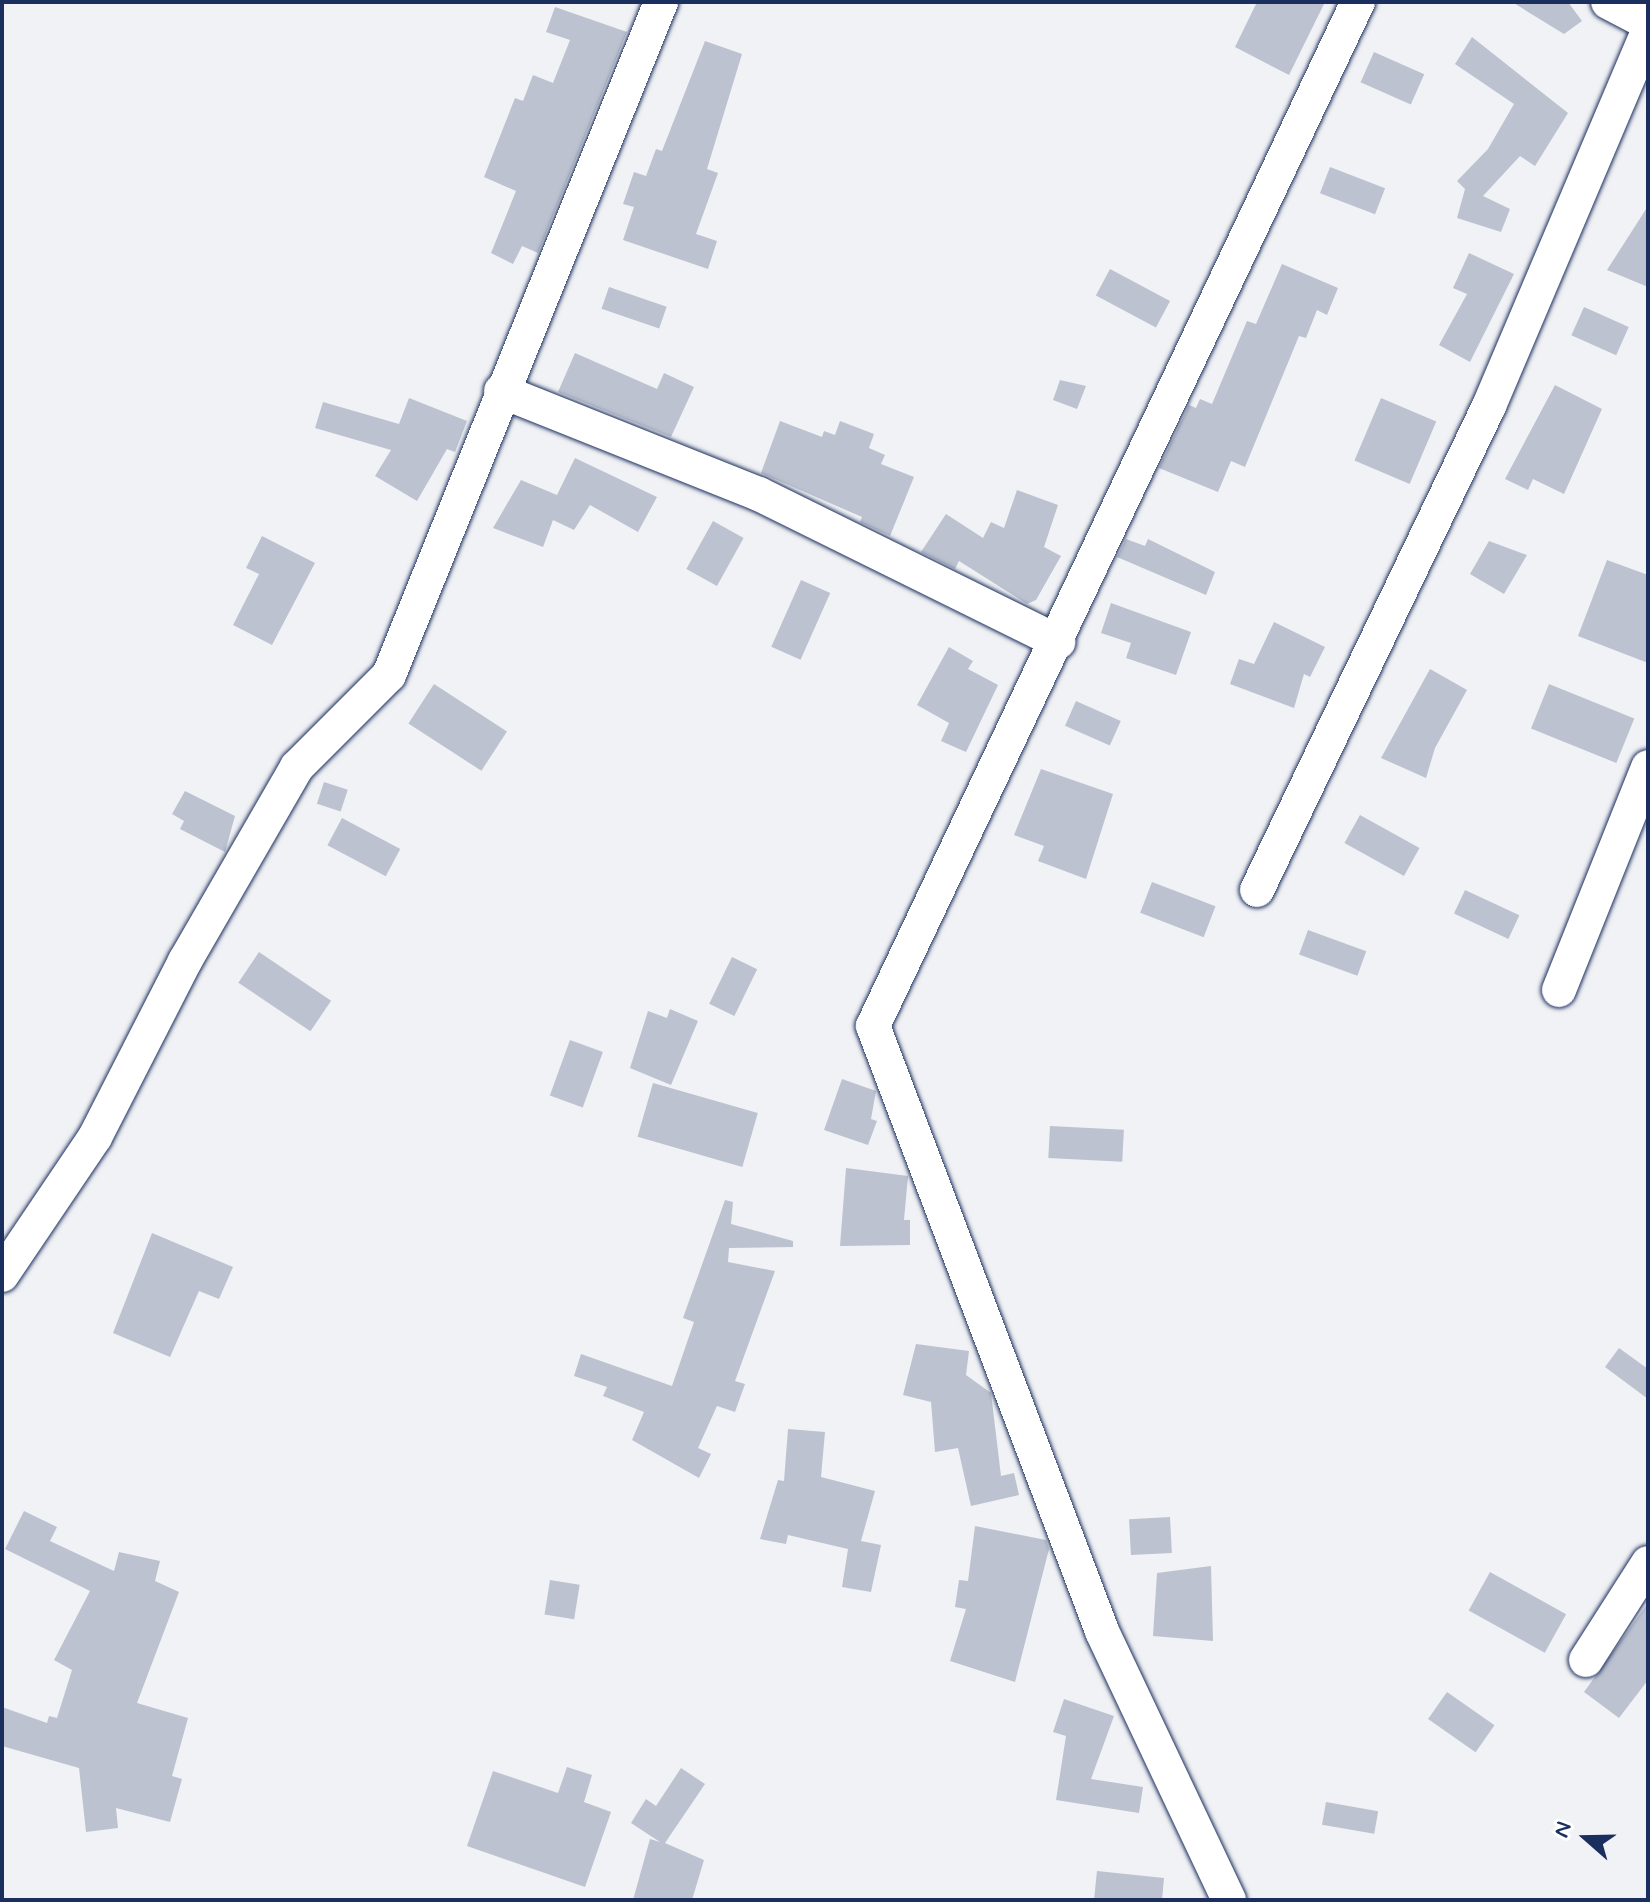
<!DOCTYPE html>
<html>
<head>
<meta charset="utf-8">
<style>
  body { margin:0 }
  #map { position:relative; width:1650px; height:1902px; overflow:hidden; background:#f1f2f5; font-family:Mynerve,sans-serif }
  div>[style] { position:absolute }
  .building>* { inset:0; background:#bcc2d0; transform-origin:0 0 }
  .roads { filter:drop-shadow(0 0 2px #1b2f5e) drop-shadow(0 0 2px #1b2f5e) }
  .street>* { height:34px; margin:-17px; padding:0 17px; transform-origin:17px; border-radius:17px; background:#fff }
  span { translate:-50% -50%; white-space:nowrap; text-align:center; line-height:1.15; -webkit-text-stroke:8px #fff; paint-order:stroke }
  .frame { position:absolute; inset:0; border:4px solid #1b2f5e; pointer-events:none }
  .north { position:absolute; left:1546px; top:1798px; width:80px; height:80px; -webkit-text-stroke:6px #fff; paint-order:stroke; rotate:290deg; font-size:22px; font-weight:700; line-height:32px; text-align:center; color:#1b2f5e }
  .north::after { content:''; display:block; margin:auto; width:28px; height:36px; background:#1b2f5e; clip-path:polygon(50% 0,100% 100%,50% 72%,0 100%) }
</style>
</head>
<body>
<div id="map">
  <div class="building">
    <i style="clip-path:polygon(1257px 2px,1325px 2px,1289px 75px,1235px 47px)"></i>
    <i style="clip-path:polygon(1512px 2px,1568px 2px,1582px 21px,1564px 34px)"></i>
    <i style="clip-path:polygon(555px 7px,627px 32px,538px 253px,522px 246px,513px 264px,491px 253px,516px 191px,484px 177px,515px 98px,523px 101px,533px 75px,553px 83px,570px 40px,546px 32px)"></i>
    <i style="clip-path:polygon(1472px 37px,1568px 113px,1535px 166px,1520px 156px,1483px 196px,1510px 209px,1501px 232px,1457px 218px,1465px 189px,1457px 181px,1488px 149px,1514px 104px,1455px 64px)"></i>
    <i style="clip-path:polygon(705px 41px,742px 54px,707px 169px,718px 173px,696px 234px,717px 241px,708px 269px,623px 240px,634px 207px,623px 204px,634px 172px,646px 176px,656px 149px,662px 151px)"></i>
    <i style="left:1374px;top:52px;width:55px;height:33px;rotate:24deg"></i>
    <i style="left:1330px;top:167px;width:59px;height:28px;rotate:21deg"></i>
    <i style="clip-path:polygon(1648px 206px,1648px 287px,1607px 270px)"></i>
    <i style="clip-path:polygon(1469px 253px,1514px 274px,1470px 362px,1439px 345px,1467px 294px,1453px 288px)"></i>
    <i style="clip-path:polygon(1282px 264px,1338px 288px,1327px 315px,1317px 310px,1306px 338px,1299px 336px,1245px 467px,1231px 461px,1218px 492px,1159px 468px,1189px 405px,1196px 408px,1200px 399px,1212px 404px,1247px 321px,1256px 324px)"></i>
    <i style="left:1110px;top:269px;width:68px;height:30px;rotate:28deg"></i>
    <i style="left:609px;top:287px;width:61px;height:23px;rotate:19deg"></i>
    <i style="left:1584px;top:307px;width:49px;height:31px;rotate:24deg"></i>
    <i style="clip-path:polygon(575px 353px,657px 389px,664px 373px,694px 387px,671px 437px,558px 392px)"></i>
    <i style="clip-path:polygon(1060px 380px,1086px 386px,1077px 409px,1053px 400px)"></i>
    <i style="clip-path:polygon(1555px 385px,1602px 409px,1564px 494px,1533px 479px,1528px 490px,1505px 479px)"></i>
    <i style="clip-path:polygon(409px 398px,467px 421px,455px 452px,447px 449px,417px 501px,375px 476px,391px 450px,315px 428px,323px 402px,399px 424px)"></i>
    <i style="left:1381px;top:398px;width:60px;height:68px;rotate:23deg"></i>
    <i style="clip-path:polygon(780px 421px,822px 437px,824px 431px,835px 435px,840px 421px,874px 434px,869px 448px,885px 455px,881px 464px,914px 477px,890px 536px,860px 522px,862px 517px,761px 473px)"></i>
    <i style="clip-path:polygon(575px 458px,657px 497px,638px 532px,590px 505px,574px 530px,553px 520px,543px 547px,493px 528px,521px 480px,557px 495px)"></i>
    <i style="clip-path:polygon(1017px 490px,1058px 505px,1044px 547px,1061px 556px,1036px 600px,1027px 604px,959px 561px,955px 569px,921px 552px,946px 514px,983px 538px,991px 522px,1004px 528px)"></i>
    <i style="left:713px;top:521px;width:35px;height:55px;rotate:29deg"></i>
    <i style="clip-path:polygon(262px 536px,315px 563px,272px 645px,233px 625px,259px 574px,246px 568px)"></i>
    <i style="clip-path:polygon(1126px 539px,1145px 546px,1148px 539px,1215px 572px,1206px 595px,1117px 557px)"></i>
    <i style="clip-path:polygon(1489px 541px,1527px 555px,1504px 594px,1470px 574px)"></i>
    <i style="clip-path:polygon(1607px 560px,1648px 575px,1648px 663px,1578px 636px)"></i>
    <i style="left:801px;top:580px;width:32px;height:73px;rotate:24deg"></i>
    <i style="clip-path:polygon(1111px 603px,1191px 632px,1176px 675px,1126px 658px,1131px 643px,1101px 633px)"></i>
    <i style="clip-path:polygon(1274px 622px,1325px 647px,1310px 677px,1304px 674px,1294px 708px,1230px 684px,1239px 659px,1254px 664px)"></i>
    <i style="clip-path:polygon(949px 647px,973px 661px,968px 669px,998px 685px,966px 752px,941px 741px,949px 723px,917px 705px)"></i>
    <i style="clip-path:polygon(1430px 669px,1467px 690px,1435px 748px,1426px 778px,1381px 758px)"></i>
    <i style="left:434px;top:684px;width:87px;height:47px;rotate:33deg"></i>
    <i style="left:1549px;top:684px;width:92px;height:48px;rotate:22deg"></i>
    <i style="left:1076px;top:701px;width:49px;height:27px;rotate:24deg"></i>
    <i style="clip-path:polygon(1041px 769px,1113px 794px,1086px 879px,1038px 861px,1044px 846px,1014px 835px)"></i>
    <i style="left:324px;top:782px;width:25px;height:23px;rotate:18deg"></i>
    <i style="clip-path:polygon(185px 791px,235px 816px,225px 852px,180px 829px,184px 821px,172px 814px)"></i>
    <i style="left:1360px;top:815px;width:68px;height:32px;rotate:29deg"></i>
    <i style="left:342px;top:818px;width:66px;height:31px;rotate:28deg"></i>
    <i style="left:1152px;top:882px;width:68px;height:33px;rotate:21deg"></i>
    <i style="left:1465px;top:890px;width:60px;height:26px;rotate:25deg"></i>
    <i style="left:1308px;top:930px;width:62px;height:26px;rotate:20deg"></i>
    <i style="left:259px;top:952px;width:87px;height:37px;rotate:34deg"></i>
    <i style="left:732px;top:957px;width:28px;height:52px;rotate:26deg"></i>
    <i style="clip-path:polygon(670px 1009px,698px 1021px,671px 1085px,630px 1068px,648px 1011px,667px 1018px)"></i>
    <i style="left:570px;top:1040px;width:35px;height:59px;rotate:20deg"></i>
    <i style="clip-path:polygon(842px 1079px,876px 1091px,871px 1119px,877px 1121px,868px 1145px,824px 1130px)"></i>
    <i style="left:653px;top:1083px;width:109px;height:56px;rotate:16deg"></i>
    <i style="left:1050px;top:1126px;width:74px;height:32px;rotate:3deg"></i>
    <i style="clip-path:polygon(846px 1168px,908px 1176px,904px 1220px,910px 1220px,910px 1245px,840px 1246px)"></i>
    <i style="clip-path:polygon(725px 1200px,733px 1202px,731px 1224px,793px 1241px,793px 1247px,729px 1248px,728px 1262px,775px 1271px,735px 1381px,745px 1384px,735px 1412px,717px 1406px,698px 1448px,711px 1454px,699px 1478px,632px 1440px,644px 1412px,603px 1396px,607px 1387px,574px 1376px,581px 1354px,672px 1386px,694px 1322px,683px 1318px)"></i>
    <i style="clip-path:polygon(152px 1233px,233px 1267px,219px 1299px,199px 1291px,170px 1357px,113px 1333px)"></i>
    <i style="clip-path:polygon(916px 1344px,969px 1351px,966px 1375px,991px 1393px,1001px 1476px,1014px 1473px,1019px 1495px,971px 1506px,958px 1448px,935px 1452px,931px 1402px,903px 1395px)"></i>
    <i style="clip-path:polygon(1619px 1348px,1648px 1369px,1648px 1399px,1605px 1367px)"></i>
    <i style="clip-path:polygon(788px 1429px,825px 1432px,821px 1477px,875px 1491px,861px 1541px,881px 1545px,871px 1592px,842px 1587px,848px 1549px,788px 1535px,786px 1544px,760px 1539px,778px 1480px,784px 1481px)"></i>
    <i style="clip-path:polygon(24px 1511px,57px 1527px,50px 1541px,114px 1571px,119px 1552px,160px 1561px,155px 1581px,179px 1592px,137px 1703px,188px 1718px,172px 1776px,182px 1779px,170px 1822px,116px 1808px,118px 1828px,86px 1832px,79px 1768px,2px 1746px,2px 1707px,47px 1723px,49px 1716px,57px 1718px,72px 1670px,54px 1660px,90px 1591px,5px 1549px)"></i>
    <i style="left:1170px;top:1517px;width:36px;height:41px;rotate:87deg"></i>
    <i style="clip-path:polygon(975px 1526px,1046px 1540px,1049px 1549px,1015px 1682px,950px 1661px,966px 1609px,955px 1607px,959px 1580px,968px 1581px)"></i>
    <i style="clip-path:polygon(1211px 1566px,1213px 1641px,1153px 1636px,1157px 1573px)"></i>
    <i style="left:1490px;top:1572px;width:87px;height:44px;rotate:29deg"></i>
    <i style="left:550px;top:1580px;width:30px;height:35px;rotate:9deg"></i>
    <i style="clip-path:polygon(1648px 1603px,1648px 1680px,1619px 1718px,1584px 1692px)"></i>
    <i style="left:1447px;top:1692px;width:58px;height:33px;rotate:35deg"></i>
    <i style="clip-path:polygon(1064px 1699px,1114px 1716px,1091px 1779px,1143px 1787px,1139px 1813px,1056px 1800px,1066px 1736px,1053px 1732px)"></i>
    <i style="clip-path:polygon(567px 1767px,592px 1775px,584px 1802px,611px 1812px,585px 1887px,467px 1846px,493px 1771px,558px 1793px)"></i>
    <i style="clip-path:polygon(681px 1768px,705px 1784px,665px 1843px,704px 1860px,692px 1900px,633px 1900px,650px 1839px,660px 1842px,631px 1823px,646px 1799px,656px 1806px)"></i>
    <i style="left:1326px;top:1802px;width:53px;height:23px;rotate:10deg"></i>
    <i style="clip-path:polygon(1097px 1871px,1164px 1878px,1162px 1900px,1094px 1900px)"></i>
  </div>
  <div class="roads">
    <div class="street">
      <i style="left:1608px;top:2px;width:45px;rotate:27.7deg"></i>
      <i style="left:501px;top:391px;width:278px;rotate:21.8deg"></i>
      <i style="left:759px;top:494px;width:334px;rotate:26.3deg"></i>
      <i style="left:1257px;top:890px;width:537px;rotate:-64.39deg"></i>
      <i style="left:1489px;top:406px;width:407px;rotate:-67deg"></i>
      <i style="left:1559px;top:990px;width:240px;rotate:-68.2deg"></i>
      <i style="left:2px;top:1275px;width:166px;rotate:-56deg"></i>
      <i style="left:95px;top:1137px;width:198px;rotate:-62.9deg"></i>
      <i style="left:185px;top:961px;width:224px;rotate:-60deg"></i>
      <i style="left:297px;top:767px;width:130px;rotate:-45deg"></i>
      <i style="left:389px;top:675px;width:726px;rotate:-67.99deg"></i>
      <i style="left:1586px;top:1660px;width:115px;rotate:-57.4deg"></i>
      <i style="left:1229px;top:1900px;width:297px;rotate:-115.3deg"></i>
      <i style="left:1102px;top:1631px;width:647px;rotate:-110.73deg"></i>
      <i style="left:873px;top:1026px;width:1133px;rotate:-64.66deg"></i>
    </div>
  </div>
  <div class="frame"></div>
  <div class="north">N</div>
</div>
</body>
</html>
